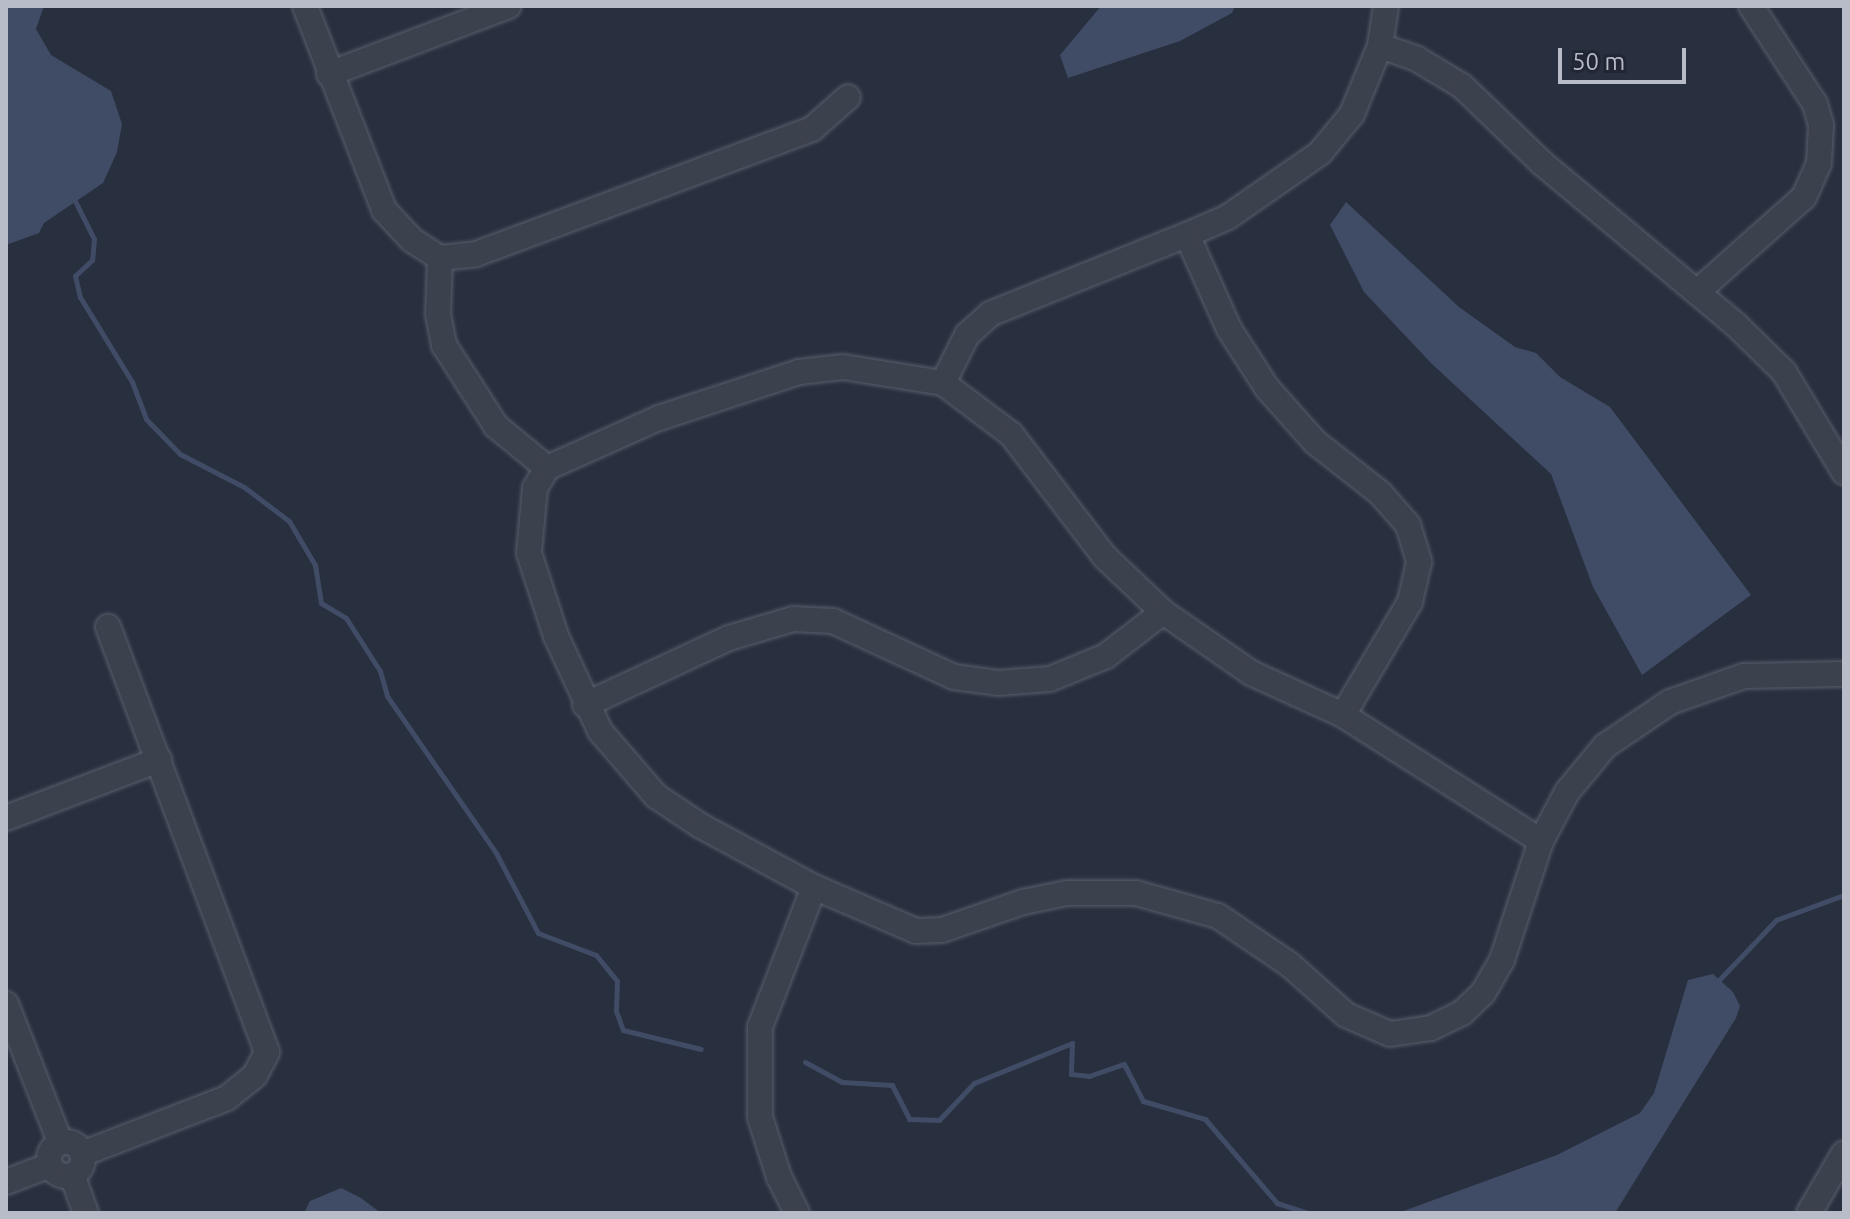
<!DOCTYPE html>
<html>
<head>
<meta charset="utf-8">
<style>
  body { margin:0 }
  #map { position:relative; width:1850px; height:1219px; overflow:hidden; background:#282f3e; font-family:Ubuntu,sans-serif }
  div>[style] { position:absolute }
  .water>* { inset:0; background:#404b65 }
  .stream>* { height:5px; margin:-2.5px; padding:0 2.5px; transform-origin:2.5px; border-radius:2.5px; background:#404b65 }
  .roads { filter:drop-shadow(0 0 2px #595f6c) drop-shadow(0 0 2px #595f6c) }
  .minor>* { height:24px; margin:-12px; padding:0 12px; transform-origin:12px; border-radius:12px; background:#3c414e }
  .minor>.ring { margin:-12px; padding:0; box-sizing:content-box; background:none; border:24px solid #3c414e; border-radius:50% }
  span { translate:-50% -50%; white-space:nowrap; text-align:center; line-height:1.15; -webkit-text-stroke:8px #202633; paint-order:stroke }
  .frame { position:absolute; inset:0; border:8px solid #b8bcc9; pointer-events:none }
  .scale { position:absolute; left:1558px; top:48px; width:128px; height:36px; box-sizing:border-box; border:4px solid #b8bcc9; border-top:0; padding-left:10px; font-size:24px; line-height:28px; white-space:nowrap; color:#b8bcc9; -webkit-text-stroke:6px #202633; paint-order:stroke }
</style>
</head>
<body>
<div id="map">
  <div class="water">
    <i style="clip-path:polygon(6px 6px,44px 6px,36px 29px,51px 55px,111px 91px,122px 124px,117px 152px,103px 183px,44px 223px,39px 233px,6px 245px)"></i>
    <i style="clip-path:polygon(1101px 6px,1235px 6px,1232px 13px,1180px 41px,1068px 78px,1060px 55px)"></i>
    <i style="clip-path:polygon(1346px 202px,1459px 307px,1515px 347px,1536px 353px,1560px 377px,1610px 407px,1751px 595px,1642px 675px,1593px 587px,1551px 474px,1432px 364px,1364px 292px,1330px 225px)"></i>
    <i style="clip-path:polygon(1713px 974px,1733px 992px,1740px 1006px,1736px 1018px,1615px 1213px,1398px 1213px,1557px 1155px,1640px 1113px,1654px 1093px,1688px 980px)"></i>
    <i style="clip-path:polygon(341px 1188px,361px 1198px,381px 1213px,304px 1213px,310px 1201px)"></i>
  </div>
  <div class="stream">
    <i style="left:75px;top:201px;width:42px;rotate:63.4deg"></i>
    <i style="left:94px;top:239px;width:21px;rotate:95deg"></i>
    <i style="left:92px;top:260px;width:23px;rotate:137deg"></i>
    <i style="left:75px;top:276px;width:22px;rotate:77deg"></i>
    <i style="left:80px;top:297px;width:100px;rotate:58.5deg"></i>
    <i style="left:132px;top:382px;width:40px;rotate:69deg"></i>
    <i style="left:146px;top:419px;width:49px;rotate:45.8deg"></i>
    <i style="left:180px;top:454px;width:72px;rotate:27.3deg"></i>
    <i style="left:244px;top:487px;width:56px;rotate:37.1deg"></i>
    <i style="left:289px;top:521px;width:51px;rotate:59.4deg"></i>
    <i style="left:315px;top:565px;width:38px;rotate:81deg"></i>
    <i style="left:321px;top:603px;width:29px;rotate:31deg"></i>
    <i style="left:346px;top:618px;width:63px;rotate:57.3deg"></i>
    <i style="left:380px;top:671px;width:26px;rotate:74deg"></i>
    <i style="left:387px;top:696px;width:191px;rotate:55.2deg"></i>
    <i style="left:496px;top:853px;width:90px;rotate:62.3deg"></i>
    <i style="left:538px;top:933px;width:62px;rotate:20.8deg"></i>
    <i style="left:596px;top:955px;width:33px;rotate:51deg"></i>
    <i style="left:617px;top:981px;width:30px;rotate:92deg"></i>
    <i style="left:616px;top:1011px;width:20px;rotate:70deg"></i>
    <i style="left:623px;top:1030px;width:80px;rotate:13.7deg"></i>
    <i style="left:1717px;top:982px;width:86px;rotate:-46.4deg"></i>
    <i style="left:1776px;top:920px;width:72px;rotate:-20.2deg"></i>
    <i style="left:805px;top:1062px;width:42px;rotate:28.4deg"></i>
    <i style="left:842px;top:1082px;width:50px;rotate:3.4deg"></i>
    <i style="left:892px;top:1085px;width:38px;rotate:63deg"></i>
    <i style="left:909px;top:1119px;width:30px;rotate:2deg"></i>
    <i style="left:939px;top:1120px;width:51px;rotate:-46.6deg"></i>
    <i style="left:974px;top:1083px;width:106px;rotate:-22.2deg"></i>
    <i style="left:1072px;top:1043px;width:31px;rotate:92deg"></i>
    <i style="left:1071px;top:1074px;width:18px;rotate:6deg"></i>
    <i style="left:1089px;top:1076px;width:37px;rotate:-19deg"></i>
    <i style="left:1124px;top:1064px;width:42px;rotate:62.8deg"></i>
    <i style="left:1143px;top:1101px;width:65px;rotate:16.2deg"></i>
    <i style="left:1205px;top:1119px;width:111px;rotate:49.4deg"></i>
    <i style="left:1277px;top:1203px;width:33px;rotate:18deg"></i>
  </div>
  <div class="roads">
    <div class="minor">
      <i style="left:305px;top:6px;width:219px;rotate:68.8deg"></i>
      <i style="left:384px;top:210px;width:41px;rotate:47deg"></i>
      <i style="left:412px;top:240px;width:33px;rotate:33deg"></i>
      <i style="left:440px;top:258px;width:36px;rotate:-6deg"></i>
      <i style="left:476px;top:254px;width:358px;rotate:-20.4deg"></i>
      <i style="left:812px;top:129px;width:48px;rotate:-41.6deg"></i>
      <i style="left:1386px;top:6px;width:40px;rotate:98.5deg"></i>
      <i style="left:1380px;top:46px;width:39px;rotate:19deg"></i>
      <i style="left:1417px;top:59px;width:52px;rotate:31deg"></i>
      <i style="left:1462px;top:86px;width:112px;rotate:43.9deg"></i>
      <i style="left:1543px;top:164px;width:250px;rotate:39.8deg"></i>
      <i style="left:1735px;top:324px;width:69px;rotate:44.4deg"></i>
      <i style="left:1784px;top:372px;width:117px;rotate:59deg"></i>
      <i style="left:1380px;top:46px;width:74px;rotate:112.4deg"></i>
      <i style="left:1352px;top:114px;width:50px;rotate:129.4deg"></i>
      <i style="left:1320px;top:153px;width:112px;rotate:145.2deg"></i>
      <i style="left:1228px;top:217px;width:45px;rotate:156.3deg"></i>
      <i style="left:1187px;top:235px;width:103px;rotate:65.9deg"></i>
      <i style="left:1229px;top:329px;width:70px;rotate:57.2deg"></i>
      <i style="left:1267px;top:388px;width:72px;rotate:48.4deg"></i>
      <i style="left:1315px;top:442px;width:83px;rotate:38.1deg"></i>
      <i style="left:1380px;top:493px;width:43px;rotate:48.8deg"></i>
      <i style="left:1408px;top:525px;width:39px;rotate:73deg"></i>
      <i style="left:1419px;top:562px;width:41px;rotate:102.7deg"></i>
      <i style="left:1410px;top:602px;width:131px;rotate:120.7deg"></i>
      <i style="left:1343px;top:715px;width:235px;rotate:32.5deg"></i>
      <i style="left:329px;top:74px;width:192px;rotate:-20.7deg"></i>
      <i style="left:440px;top:258px;width:56px;rotate:92deg"></i>
      <i style="left:438px;top:314px;width:32px;rotate:79deg"></i>
      <i style="left:444px;top:345px;width:96px;rotate:57.3deg"></i>
      <i style="left:496px;top:426px;width:66px;rotate:39.5deg"></i>
      <i style="left:547px;top:468px;width:23px;rotate:121deg"></i>
      <i style="left:535px;top:488px;width:65px;rotate:95.3deg"></i>
      <i style="left:529px;top:553px;width:87px;rotate:72deg"></i>
      <i style="left:556px;top:636px;width:105px;rotate:65.1deg"></i>
      <i style="left:600px;top:731px;width:86px;rotate:49.3deg"></i>
      <i style="left:656px;top:796px;width:54px;rotate:33.7deg"></i>
      <i style="left:701px;top:826px;width:128px;rotate:28.4deg"></i>
      <i style="left:814px;top:887px;width:111px;rotate:23.3deg"></i>
      <i style="left:916px;top:931px;width:26px;rotate:-2deg"></i>
      <i style="left:942px;top:930px;width:86px;rotate:-19.1deg"></i>
      <i style="left:1023px;top:902px;width:45px;rotate:-11.6deg"></i>
      <i style="left:1067px;top:893px;width:69px"></i>
      <i style="left:1136px;top:893px;width:85px;rotate:15.7deg"></i>
      <i style="left:1218px;top:916px;width:86px;rotate:34.1deg"></i>
      <i style="left:1289px;top:964px;width:76px;rotate:41.8deg"></i>
      <i style="left:1346px;top:1015px;width:48px;rotate:23.4deg"></i>
      <i style="left:1390px;top:1034px;width:41px;rotate:-8.3deg"></i>
      <i style="left:1431px;top:1028px;width:34px;rotate:-26deg"></i>
      <i style="left:1462px;top:1013px;width:29px;rotate:-44deg"></i>
      <i style="left:1483px;top:993px;width:38px;rotate:-60deg"></i>
      <i style="left:1502px;top:960px;width:125px;rotate:-71.9deg"></i>
      <i style="left:1541px;top:841px;width:55px;rotate:-62deg"></i>
      <i style="left:1567px;top:792px;width:60px;rotate:-50.4deg"></i>
      <i style="left:1605px;top:746px;width:78px;rotate:-34.1deg"></i>
      <i style="left:1670px;top:702px;width:78px;rotate:-19.4deg"></i>
      <i style="left:1744px;top:676px;width:100px;rotate:-1.1deg"></i>
      <i style="left:1697px;top:292px;width:143px;rotate:-41.6deg"></i>
      <i style="left:1804px;top:197px;width:37px;rotate:-66deg"></i>
      <i style="left:1819px;top:163px;width:38px;rotate:-87deg"></i>
      <i style="left:1821px;top:125px;width:22px;rotate:-106deg"></i>
      <i style="left:1815px;top:104px;width:117px;rotate:-123.1deg"></i>
      <i style="left:943px;top:383px;width:54px;rotate:-63.4deg"></i>
      <i style="left:967px;top:335px;width:31px;rotate:-42deg"></i>
      <i style="left:990px;top:314px;width:212px;rotate:-21.9deg"></i>
      <i style="left:547px;top:468px;width:123px;rotate:-24.1deg"></i>
      <i style="left:659px;top:418px;width:147px;rotate:-18.2deg"></i>
      <i style="left:799px;top:372px;width:44px;rotate:-6.5deg"></i>
      <i style="left:843px;top:367px;width:101px;rotate:9.1deg"></i>
      <i style="left:943px;top:383px;width:85px;rotate:36.9deg"></i>
      <i style="left:1011px;top:434px;width:155px;rotate:52.6deg"></i>
      <i style="left:1105px;top:557px;width:80px;rotate:43.5deg"></i>
      <i style="left:1163px;top:612px;width:107px;rotate:34.7deg"></i>
      <i style="left:1251px;top:673px;width:101px;rotate:24.5deg"></i>
      <i style="left:585px;top:705px;width:159px;rotate:-25deg"></i>
      <i style="left:729px;top:638px;width:67px;rotate:-16.5deg"></i>
      <i style="left:793px;top:619px;width:40px;rotate:2.9deg"></i>
      <i style="left:833px;top:621px;width:133px;rotate:24.8deg"></i>
      <i style="left:954px;top:677px;width:44px;rotate:7.8deg"></i>
      <i style="left:998px;top:683px;width:52px;rotate:-4.4deg"></i>
      <i style="left:1050px;top:679px;width:61px;rotate:-22.3deg"></i>
      <i style="left:1106px;top:656px;width:72px;rotate:-37.7deg"></i>
      <i style="left:6px;top:818px;width:164px;rotate:-20.8deg"></i>
      <i style="left:6px;top:1004px;width:148px;rotate:68.6deg"></i>
      <i class="ring" style="left:49px;top:1142px;width:10px;height:10px"></i>
      <i style="left:82px;top:1154px;width:155px;rotate:-21.1deg"></i>
      <i style="left:227px;top:1098px;width:36px;rotate:-39deg"></i>
      <i style="left:255px;top:1075px;width:26px;rotate:-62deg"></i>
      <i style="left:267px;top:1052px;width:454px;rotate:-110.5deg"></i>
      <i style="left:72px;top:1175px;width:40px;rotate:69.8deg"></i>
      <i style="left:6px;top:1182px;width:47px;rotate:-21.1deg"></i>
      <i style="left:797px;top:1213px;width:40px;rotate:-116.6deg"></i>
      <i style="left:779px;top:1177px;width:63px;rotate:-107.6deg"></i>
      <i style="left:760px;top:1117px;width:90px;rotate:-90deg"></i>
      <i style="left:760px;top:1027px;width:150px;rotate:-68.9deg"></i>
      <i style="left:1809px;top:1213px;width:69px;rotate:-59.7deg"></i>
    </div>
  </div>
  <div class="frame"></div>
  <div class="scale">50 m</div>
</div>
</body>
</html>
